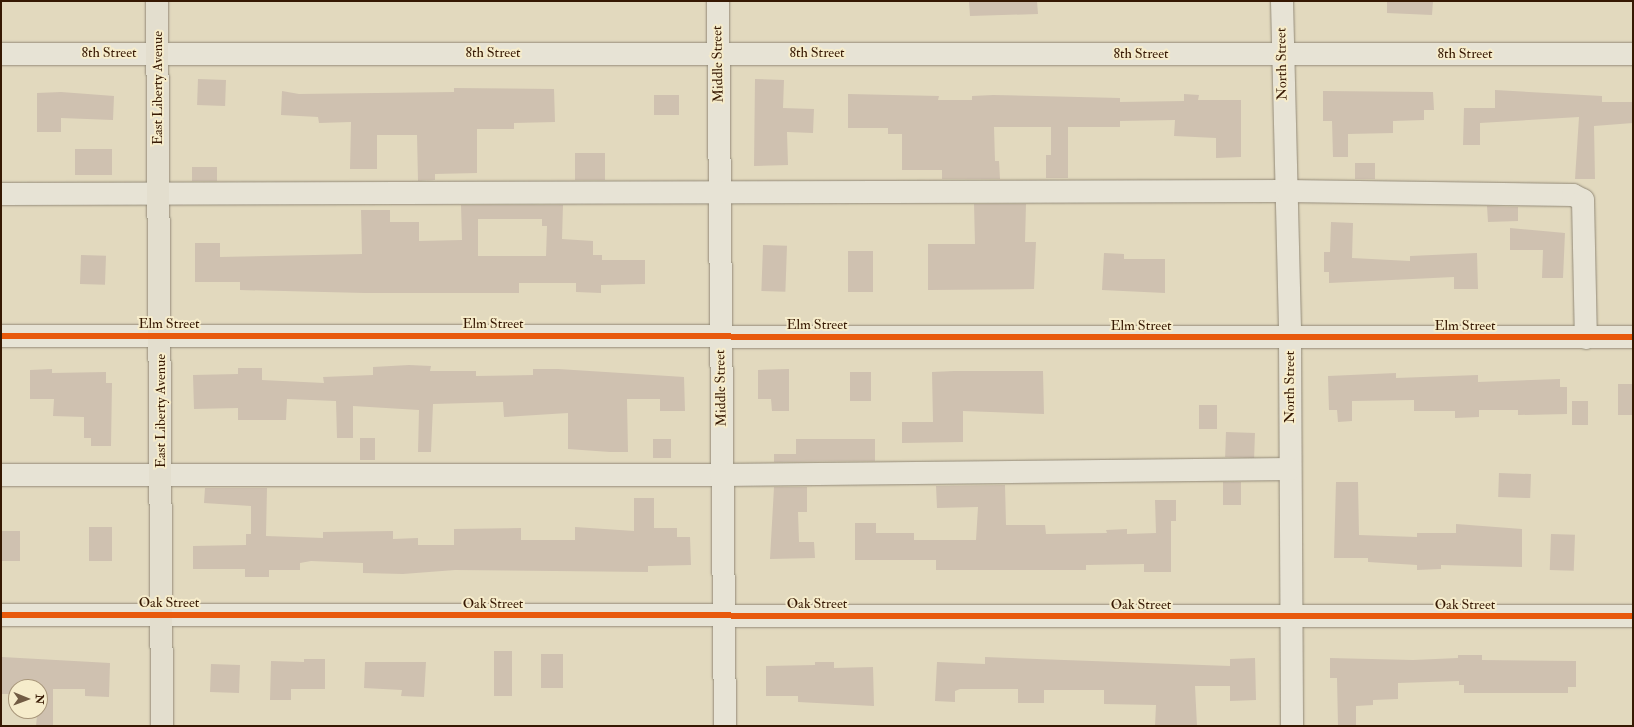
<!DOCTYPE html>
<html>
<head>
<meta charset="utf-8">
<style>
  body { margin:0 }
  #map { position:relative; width:1634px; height:727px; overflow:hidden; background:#e2d9be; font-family:"IM FELL Double Pica",serif }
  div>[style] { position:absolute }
  .building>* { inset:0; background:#cfc1b0; transform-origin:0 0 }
  .roads { filter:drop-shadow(0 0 1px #938a78) drop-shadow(0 0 1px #938a78) }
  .minor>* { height:22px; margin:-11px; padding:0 11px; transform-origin:11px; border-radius:11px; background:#e7e3d5 }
  .major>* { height:22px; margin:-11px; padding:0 11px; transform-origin:11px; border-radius:11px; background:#e3dece }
  .cycleway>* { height:6px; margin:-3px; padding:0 3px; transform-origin:3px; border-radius:3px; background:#e8590c }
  span { translate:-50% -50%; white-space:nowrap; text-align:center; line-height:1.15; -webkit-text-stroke:4px #f6eccb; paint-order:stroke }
  .street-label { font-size:14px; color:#361802 }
  .frame { position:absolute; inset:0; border:2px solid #361802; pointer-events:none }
  .north { position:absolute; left:8px; top:679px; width:40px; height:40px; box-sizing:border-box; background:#f6eccb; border:1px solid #a9977b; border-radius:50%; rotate:91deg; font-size:11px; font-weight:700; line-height:16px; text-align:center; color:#361802 }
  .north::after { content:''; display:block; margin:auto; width:14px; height:18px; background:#725c44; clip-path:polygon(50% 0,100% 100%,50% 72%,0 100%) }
</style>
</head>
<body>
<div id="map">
  <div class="building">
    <i style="clip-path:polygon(969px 1px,1037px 1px,1038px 14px,970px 16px)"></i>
    <i style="clip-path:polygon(1387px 1px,1433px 1px,1432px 15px,1387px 13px)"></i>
    <i style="left:198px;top:79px;width:28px;height:26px;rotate:2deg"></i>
    <i style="clip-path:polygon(755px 79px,784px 80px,783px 108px,814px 109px,813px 133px,787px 132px,788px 165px,754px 166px)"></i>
    <i style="clip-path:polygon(454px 88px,554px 89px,555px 122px,514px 123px,514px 129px,477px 129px,477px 173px,435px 174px,435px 180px,418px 181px,417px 135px,377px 135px,377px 169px,350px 169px,351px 122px,319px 123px,318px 117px,281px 115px,282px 91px,299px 94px,454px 92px)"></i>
    <i style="clip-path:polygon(1495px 90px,1602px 96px,1602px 102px,1633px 102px,1633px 123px,1594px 126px,1595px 179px,1575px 179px,1579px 117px,1480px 123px,1480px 145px,1463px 145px,1464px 108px,1495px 108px)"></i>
    <i style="clip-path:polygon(1323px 91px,1433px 92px,1434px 110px,1424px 110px,1424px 120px,1393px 121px,1393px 133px,1348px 134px,1348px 157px,1333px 157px,1332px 121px,1323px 121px)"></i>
    <i style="clip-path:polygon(61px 92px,114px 96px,113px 120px,61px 118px,61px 132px,37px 132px,37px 93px)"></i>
    <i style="clip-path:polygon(848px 94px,939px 96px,938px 100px,972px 100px,972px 96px,993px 95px,1120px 98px,1120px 102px,1184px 101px,1184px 94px,1199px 95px,1198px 100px,1241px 100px,1241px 157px,1216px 158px,1216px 138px,1174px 136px,1175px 120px,1120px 121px,1120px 127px,1068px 127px,1068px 178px,1046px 178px,1046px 155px,1051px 155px,1051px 127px,994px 127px,995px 161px,999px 161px,1000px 179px,942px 179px,942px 170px,902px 170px,902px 134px,888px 134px,888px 128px,848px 128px)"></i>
    <i style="left:654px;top:95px;width:25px;height:20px"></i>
    <i style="left:75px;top:149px;width:37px;height:26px"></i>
    <i style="left:575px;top:153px;width:30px;height:27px"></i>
    <i style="left:1355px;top:163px;width:20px;height:16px"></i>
    <i style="left:192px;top:167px;width:25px;height:14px"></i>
    <i style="clip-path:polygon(974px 204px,1026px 204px,1025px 242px,1036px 242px,1034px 289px,928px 290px,928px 244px,975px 244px)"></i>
    <i style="clip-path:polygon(evenodd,461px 205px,563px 205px,562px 239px,593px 241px,593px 255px,602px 255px,602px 260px,645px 260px,645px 284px,601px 285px,601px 293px,576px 292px,576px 283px,519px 283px,519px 293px,365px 293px,240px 290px,240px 282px,195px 282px,195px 243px,220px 243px,220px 257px,362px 254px,361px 210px,390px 210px,390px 222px,419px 222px,419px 241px,462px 240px,461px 205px,478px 219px,542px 219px,542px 226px,547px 226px,546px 256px,478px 256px,478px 219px)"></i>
    <i style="clip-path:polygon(1487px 206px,1518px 207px,1518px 221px,1488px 222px)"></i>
    <i style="clip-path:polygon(1331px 222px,1353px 223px,1352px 258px,1410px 261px,1410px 256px,1477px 253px,1478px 289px,1454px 289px,1454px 277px,1329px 283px,1329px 272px,1324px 272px,1324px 252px,1330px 252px)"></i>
    <i style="clip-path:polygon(1510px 228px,1565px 233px,1563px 278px,1542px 278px,1543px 250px,1510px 250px)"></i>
    <i style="left:763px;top:245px;width:24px;height:46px;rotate:2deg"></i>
    <i style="left:848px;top:251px;width:25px;height:41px"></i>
    <i style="clip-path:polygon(1104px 253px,1124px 254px,1124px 259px,1165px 259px,1165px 293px,1102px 290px)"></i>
    <i style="left:81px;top:255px;width:25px;height:29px;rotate:2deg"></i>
    <i style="clip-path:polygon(409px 365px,431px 366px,430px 371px,476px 371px,476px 376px,533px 375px,533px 369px,558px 369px,684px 377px,685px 411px,660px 411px,660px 399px,627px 399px,628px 452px,610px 452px,568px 449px,568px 413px,504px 417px,503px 402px,433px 404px,431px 452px,418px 452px,419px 410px,353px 406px,353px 438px,337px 438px,336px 401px,287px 399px,286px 420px,238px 420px,238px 408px,194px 409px,193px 375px,238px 374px,238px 368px,262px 368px,262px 380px,324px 383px,323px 377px,373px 375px,373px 367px)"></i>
    <i style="clip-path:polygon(52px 369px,52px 373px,106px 372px,106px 383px,112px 383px,111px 446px,91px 446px,91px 438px,84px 438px,84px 417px,53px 416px,54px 399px,30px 399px,30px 370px)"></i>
    <i style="clip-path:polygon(789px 369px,789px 411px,772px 411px,771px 399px,758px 399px,758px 370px)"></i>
    <i style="clip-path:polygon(954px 371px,1043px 371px,1044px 414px,963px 411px,963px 442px,902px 443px,902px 422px,933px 422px,932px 372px)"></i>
    <i style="left:871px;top:372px;width:29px;height:21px;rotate:90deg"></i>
    <i style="clip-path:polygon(1396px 373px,1396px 378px,1478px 375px,1478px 382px,1560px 379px,1560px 387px,1567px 387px,1567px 414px,1518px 415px,1518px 410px,1479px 410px,1479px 417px,1455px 418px,1455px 411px,1414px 411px,1414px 400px,1352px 401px,1352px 421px,1338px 422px,1337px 410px,1329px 410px,1328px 376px)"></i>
    <i style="left:1633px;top:384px;width:31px;height:15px;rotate:90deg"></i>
    <i style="left:1588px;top:401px;width:24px;height:16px;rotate:90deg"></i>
    <i style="left:1199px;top:405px;width:18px;height:24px"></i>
    <i style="left:1226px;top:432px;width:29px;height:25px;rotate:2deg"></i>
    <i style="left:360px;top:438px;width:15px;height:22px"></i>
    <i style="left:653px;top:439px;width:18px;height:19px"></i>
    <i style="clip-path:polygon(796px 439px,875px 439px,875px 461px,774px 462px,774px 454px,796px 454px)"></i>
    <i style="left:1499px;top:473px;width:32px;height:24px;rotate:2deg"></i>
    <i style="left:1223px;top:482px;width:18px;height:23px"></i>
    <i style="clip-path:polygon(1336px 482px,1358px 482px,1359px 535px,1417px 537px,1417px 533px,1456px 533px,1456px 524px,1522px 529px,1522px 567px,1441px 565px,1441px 569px,1417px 570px,1417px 565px,1368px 562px,1368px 558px,1334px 558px)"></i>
    <i style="clip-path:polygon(1005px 485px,1006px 525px,1045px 525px,1046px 534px,1107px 533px,1106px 530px,1127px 529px,1127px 534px,1156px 533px,1155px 500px,1176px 500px,1176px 521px,1171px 521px,1171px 572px,1144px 572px,1144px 564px,1086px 565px,1086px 570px,936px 570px,936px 560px,855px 560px,855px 523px,876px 523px,876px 533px,914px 533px,914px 540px,976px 540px,978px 507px,937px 508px,936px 486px)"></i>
    <i style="clip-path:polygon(774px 487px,807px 487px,807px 512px,798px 512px,799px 542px,814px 542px,815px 558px,770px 559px)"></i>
    <i style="clip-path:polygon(205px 488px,267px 488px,266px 536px,323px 538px,323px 532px,393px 531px,393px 539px,418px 538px,418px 545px,454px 545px,454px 529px,521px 528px,521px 540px,575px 540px,575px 527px,634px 531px,634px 498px,654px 498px,654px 528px,677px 528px,677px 537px,690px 537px,691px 565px,648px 566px,648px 572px,455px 570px,403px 574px,363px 573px,363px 563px,311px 561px,300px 563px,300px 570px,269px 570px,269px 577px,245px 577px,245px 569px,193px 569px,193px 546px,246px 545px,246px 534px,251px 534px,251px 506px,204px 503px)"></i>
    <i style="left:89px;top:527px;width:23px;height:34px"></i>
    <i style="left:1px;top:531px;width:19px;height:30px"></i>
    <i style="left:1551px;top:534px;width:24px;height:36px;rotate:2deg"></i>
    <i style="left:494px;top:651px;width:18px;height:45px"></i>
    <i style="left:541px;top:654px;width:22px;height:34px"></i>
    <i style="clip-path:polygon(1458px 655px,1482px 655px,1482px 660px,1576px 661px,1576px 687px,1568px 687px,1568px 693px,1464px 693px,1464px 685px,1459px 685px,1459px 681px,1398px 683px,1398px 699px,1373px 700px,1373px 705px,1356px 706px,1356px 726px,1338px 726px,1337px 678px,1330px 678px,1330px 658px,1413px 660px,1458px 658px)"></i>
    <i style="clip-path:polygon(2px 657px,110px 663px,109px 697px,85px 696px,85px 689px,53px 689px,53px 726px,36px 726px,40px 687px,16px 687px,16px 694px,2px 694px)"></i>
    <i style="clip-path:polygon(985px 657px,1230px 666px,1230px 659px,1255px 658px,1256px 700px,1230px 701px,1230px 686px,1195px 686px,1197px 726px,1155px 726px,1156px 705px,1104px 704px,1104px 690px,1044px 690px,1044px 703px,1018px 703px,1018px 689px,960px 689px,955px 691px,955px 702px,935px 701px,937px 662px,985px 664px)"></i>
    <i style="clip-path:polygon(304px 659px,325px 659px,325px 689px,291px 689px,291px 700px,270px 700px,271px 661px,304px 662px)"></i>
    <i style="clip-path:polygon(365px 662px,426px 662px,424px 697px,401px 696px,402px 690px,364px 688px)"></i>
    <i style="clip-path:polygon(815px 662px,834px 662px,834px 668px,873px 667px,874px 706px,798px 702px,798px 696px,766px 696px,766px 666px,815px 665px)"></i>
    <i style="left:211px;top:664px;width:29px;height:28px;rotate:2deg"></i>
  </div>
  <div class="roads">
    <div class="minor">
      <i style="left:718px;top:1px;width:725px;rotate:89.45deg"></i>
      <i style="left:1282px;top:1px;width:337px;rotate:88.6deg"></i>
      <i style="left:1290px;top:338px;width:388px;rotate:89.7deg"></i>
      <i style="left:1px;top:54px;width:1632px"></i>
      <i style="left:1px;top:194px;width:1285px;rotate:-0.13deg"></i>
      <i style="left:1286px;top:191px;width:287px;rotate:0.8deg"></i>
      <i style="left:1573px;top:195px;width:11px;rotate:27deg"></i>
      <i style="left:1583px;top:200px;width:138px;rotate:88.8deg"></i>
      <i style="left:1px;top:336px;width:1632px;rotate:0.04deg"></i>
      <i style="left:1px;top:475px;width:720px"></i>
      <i style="left:721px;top:475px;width:569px;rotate:-0.6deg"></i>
      <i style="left:1px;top:615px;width:1632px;rotate:0.04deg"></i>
    </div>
    <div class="major">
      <i style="left:157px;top:1px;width:725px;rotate:89.6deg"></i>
    </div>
  </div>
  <div class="cycleway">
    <i style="left:1px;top:336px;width:1632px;rotate:0.04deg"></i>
    <i style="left:1px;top:615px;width:1632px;rotate:0.04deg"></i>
  </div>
  <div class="street-label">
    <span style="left:109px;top:53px">8th Street</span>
    <span style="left:493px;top:53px">8th Street</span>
    <span style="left:817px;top:53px">8th Street</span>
    <span style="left:1141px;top:54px">8th Street</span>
    <span style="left:1465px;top:54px">8th Street</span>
    <span style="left:718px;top:64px;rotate:-91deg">Middle Street</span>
    <span style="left:1282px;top:64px;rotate:-91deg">North Street</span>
    <span style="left:158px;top:88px;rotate:-90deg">East Liberty Avenue</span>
    <span style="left:169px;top:324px">Elm Street</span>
    <span style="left:493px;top:324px">Elm Street</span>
    <span style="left:817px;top:325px">Elm Street</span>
    <span style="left:1141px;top:326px">Elm Street</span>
    <span style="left:1465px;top:326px">Elm Street</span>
    <span style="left:1290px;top:387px;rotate:-90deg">North Street</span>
    <span style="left:721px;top:388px;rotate:-91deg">Middle Street</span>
    <span style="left:161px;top:411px;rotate:-90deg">East Liberty Avenue</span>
    <span style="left:169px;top:603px">Oak Street</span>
    <span style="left:493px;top:604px">Oak Street</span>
    <span style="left:817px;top:604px">Oak Street</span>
    <span style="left:1141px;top:605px">Oak Street</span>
    <span style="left:1465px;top:605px">Oak Street</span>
  </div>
  <div class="frame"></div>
  <div class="north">N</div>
</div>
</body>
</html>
